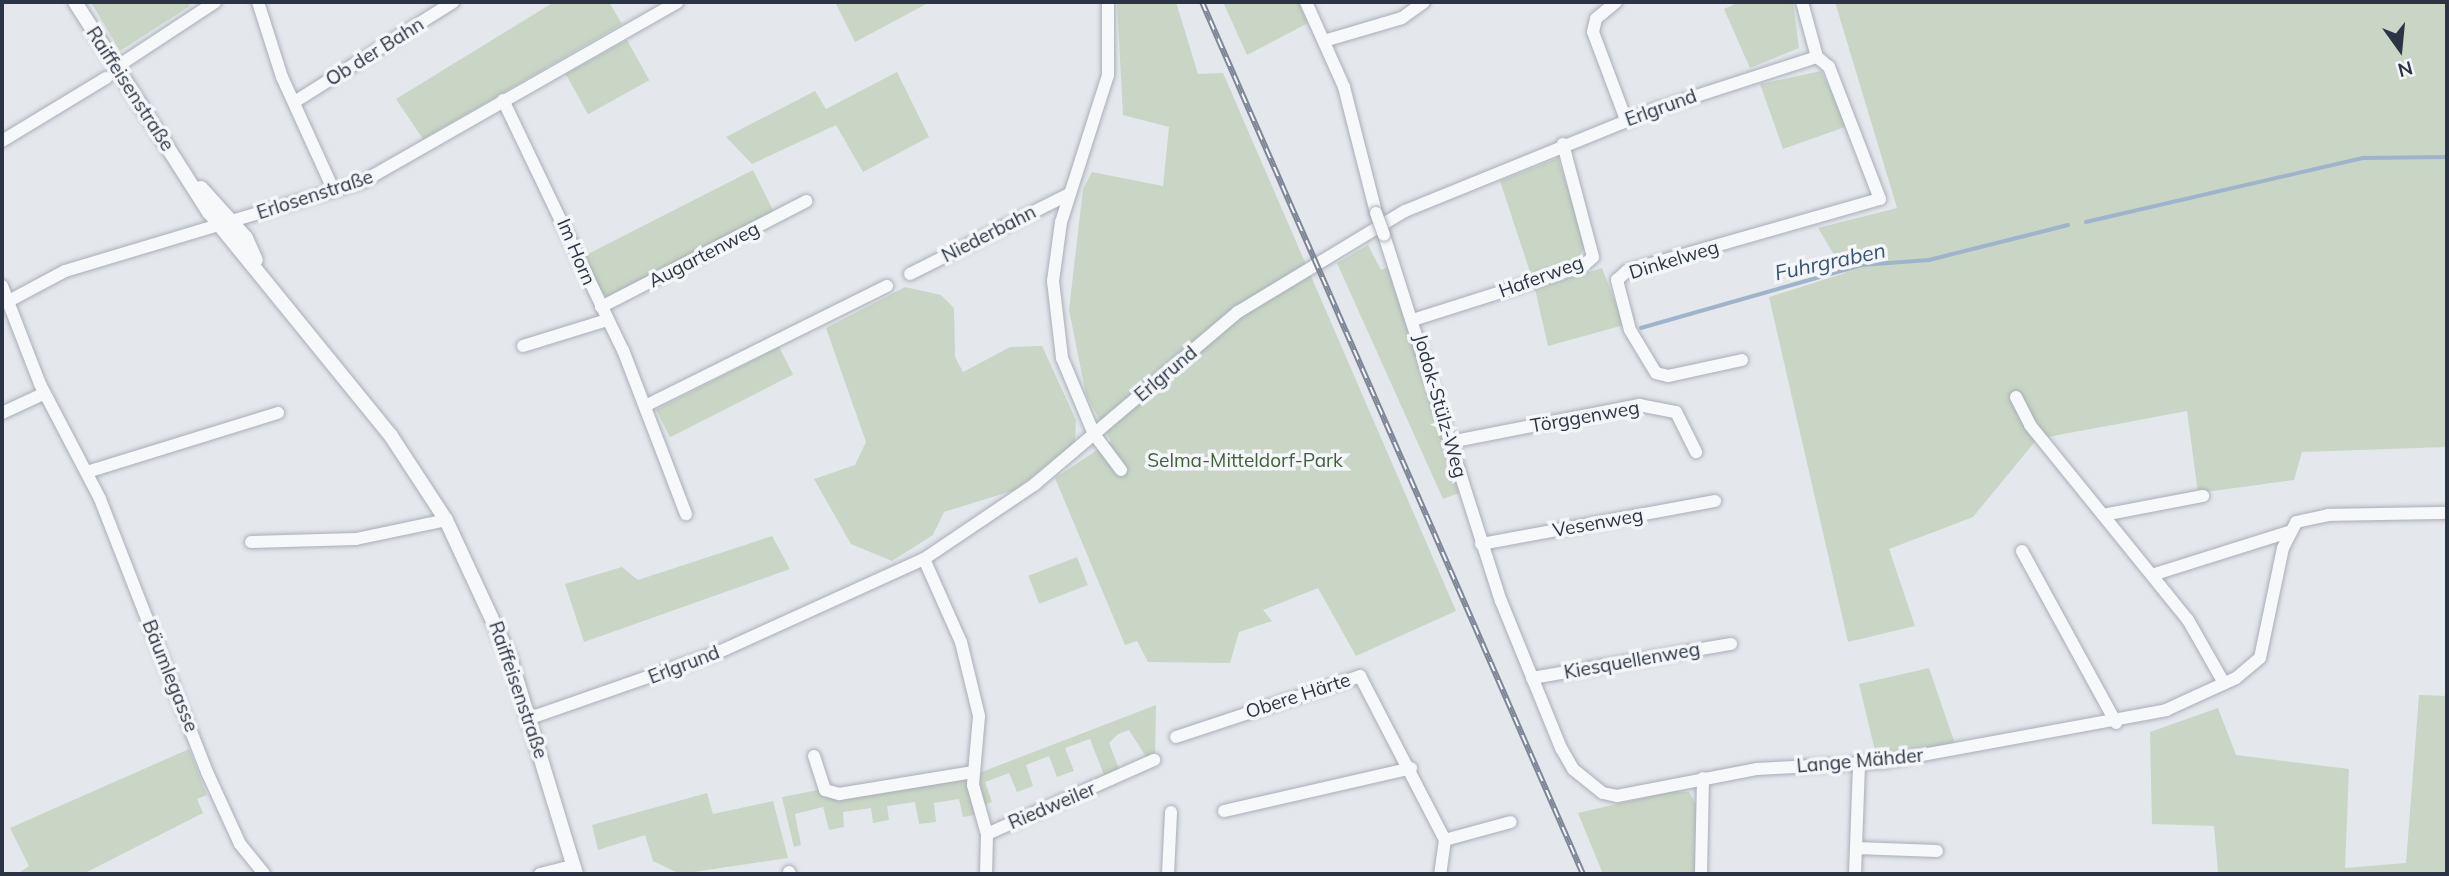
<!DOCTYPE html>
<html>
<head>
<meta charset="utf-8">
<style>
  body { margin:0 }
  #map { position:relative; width:2449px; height:876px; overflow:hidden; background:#e4e7ec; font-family:Mulish,sans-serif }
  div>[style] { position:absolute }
  .green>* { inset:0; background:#c9d6c5; transform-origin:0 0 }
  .stream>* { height:3.5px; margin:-1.75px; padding:0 1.75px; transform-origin:1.75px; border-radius:1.75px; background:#9fb4cc }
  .roads { filter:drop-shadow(0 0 2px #a9aeb7) drop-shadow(0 0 2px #a9aeb7) }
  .minor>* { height:12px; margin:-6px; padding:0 6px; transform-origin:6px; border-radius:6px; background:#f7f8fa }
  .tertiary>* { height:14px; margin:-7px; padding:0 7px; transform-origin:7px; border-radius:7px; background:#f7f8fa }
  .rail>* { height:6px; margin-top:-3px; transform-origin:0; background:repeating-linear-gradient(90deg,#f4f6f9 0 10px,#7d8696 0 20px); box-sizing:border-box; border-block:2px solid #7d8696 }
  .bridges { filter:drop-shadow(0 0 2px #a9aeb7) drop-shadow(0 0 2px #a9aeb7) }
  .minor-bridge>* { height:12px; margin:-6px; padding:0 6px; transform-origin:6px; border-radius:6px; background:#f7f8fa }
  span { translate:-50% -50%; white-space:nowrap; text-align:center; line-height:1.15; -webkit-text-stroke:7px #f4f6f9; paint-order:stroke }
  .street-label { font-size:19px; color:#2b3445 }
  .park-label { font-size:19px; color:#3f6138 }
  .water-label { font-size:21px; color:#34527a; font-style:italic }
  .frame { position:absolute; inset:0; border:4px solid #2b3445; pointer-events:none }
  .north { position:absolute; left:2365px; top:14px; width:70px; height:70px; -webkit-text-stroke:5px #f4f6f9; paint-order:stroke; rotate:165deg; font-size:19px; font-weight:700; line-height:28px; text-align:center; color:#2b3445 }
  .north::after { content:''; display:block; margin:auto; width:24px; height:32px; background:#2b3445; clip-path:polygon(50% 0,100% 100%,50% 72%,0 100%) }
</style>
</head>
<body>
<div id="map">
  <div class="green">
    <i style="clip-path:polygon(91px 2px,188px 2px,190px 6px,120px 51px)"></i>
    <i style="clip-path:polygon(554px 2px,609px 2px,622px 24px,423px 139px,396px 99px)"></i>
    <i style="clip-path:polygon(835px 2px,930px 2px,855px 42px)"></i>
    <i style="clip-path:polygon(1117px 2px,1176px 2px,1198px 74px,1223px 73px,1456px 611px,1356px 656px,1318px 588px,1263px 610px,1272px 621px,1239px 632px,1230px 663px,1148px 662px,1137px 641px,1125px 645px,1055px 478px,1111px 441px,1086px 395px,1069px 310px,1083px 189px,1092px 172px,1163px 186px,1169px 127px,1123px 115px)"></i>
    <i style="clip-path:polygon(1223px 2px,1298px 2px,1308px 23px,1247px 55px)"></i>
    <i style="clip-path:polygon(1740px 2px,1793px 2px,1799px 48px,1750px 68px,1724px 9px)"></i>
    <i style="clip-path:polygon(1835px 2px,2447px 2px,2447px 447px,2302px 452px,2294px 480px,2198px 493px,2187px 411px,2037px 439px,1973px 517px,1889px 549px,1915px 626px,1848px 642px,1769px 297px,1845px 273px,1818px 228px,1897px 208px)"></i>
    <i style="left:627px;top:40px;width:46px;height:70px;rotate:61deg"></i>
    <i style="clip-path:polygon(1821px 71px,1848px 126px,1783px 149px,1760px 84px)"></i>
    <i style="clip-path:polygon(897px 72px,929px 137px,863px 172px,836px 125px,752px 164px,726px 137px,815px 91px,826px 109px)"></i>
    <i style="clip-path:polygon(1558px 158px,1586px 246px,1575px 262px,1531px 275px,1500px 181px)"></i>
    <i style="clip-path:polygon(753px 170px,775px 214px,611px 297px,600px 293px,584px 256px)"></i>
    <i style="clip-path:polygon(1368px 245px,1381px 270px,1390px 266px,1404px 304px,1459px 493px,1443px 499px,1337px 263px)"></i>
    <i style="clip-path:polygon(1602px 268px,1624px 325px,1548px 346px,1535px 289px)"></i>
    <i style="clip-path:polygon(905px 287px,941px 295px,954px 308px,955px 357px,963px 372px,1010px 347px,1042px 346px,1076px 420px,1075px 443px,1015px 490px,944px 512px,933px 535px,892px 561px,851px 544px,814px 479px,855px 465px,866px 442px,826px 328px)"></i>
    <i style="left:779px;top:347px;width:31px;height:138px;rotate:63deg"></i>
    <i style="clip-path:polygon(772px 536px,790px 569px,584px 642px,565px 584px,622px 567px,638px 580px)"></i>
    <i style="left:1077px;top:557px;width:30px;height:52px;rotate:69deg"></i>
    <i style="clip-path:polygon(1929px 668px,1955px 744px,1876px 755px,1859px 684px)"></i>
    <i style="clip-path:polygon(2419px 695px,2447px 696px,2447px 874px,2218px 872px,2214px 826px,2152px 824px,2150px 732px,2218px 708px,2236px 755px,2349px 769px,2345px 868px,2406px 863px)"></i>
    <i style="clip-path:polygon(1156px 705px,1155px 757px,1148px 760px,1129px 730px,1118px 734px,1109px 743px,1120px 771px,1093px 787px,1090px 780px,1104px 775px,1090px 739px,1065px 748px,1074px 771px,1057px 777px,1049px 756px,1026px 765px,1033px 786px,1017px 792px,1009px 773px,985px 782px,992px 802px,983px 805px,979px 773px)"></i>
    <i style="clip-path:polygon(189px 749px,207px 795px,197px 799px,203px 813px,83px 874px,20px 872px,29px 866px,10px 828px)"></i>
    <i style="clip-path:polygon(966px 778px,975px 815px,963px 817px,959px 799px,934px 803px,936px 822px,919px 824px,915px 802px,887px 806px,889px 820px,873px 823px,871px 808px,843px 812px,844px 827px,829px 830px,823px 807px,795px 814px,801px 845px,794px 847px,782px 797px,818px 790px,841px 800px)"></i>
    <i style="clip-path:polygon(1673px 791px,1689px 792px,1696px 804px,1695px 874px,1603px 874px,1578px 813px)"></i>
    <i style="clip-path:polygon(707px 793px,713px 814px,773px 801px,788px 858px,680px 874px,653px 861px,645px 835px,598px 850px,592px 825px)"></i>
  </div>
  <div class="stream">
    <i style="left:2086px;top:222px;width:285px;rotate:-13deg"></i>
    <i style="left:2364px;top:158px;width:83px;rotate:-0.7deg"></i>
    <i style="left:1641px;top:328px;width:230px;rotate:-15.9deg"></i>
    <i style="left:1862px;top:265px;width:67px;rotate:-4.3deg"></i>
    <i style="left:1929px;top:260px;width:143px;rotate:-14.1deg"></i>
  </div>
  <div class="roads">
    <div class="minor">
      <i style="left:258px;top:2px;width:79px;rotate:72.3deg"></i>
      <i style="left:282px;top:77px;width:125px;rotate:65.5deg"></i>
      <i style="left:1108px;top:2px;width:73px;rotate:90deg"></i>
      <i style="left:1108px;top:75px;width:154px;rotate:107.7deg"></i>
      <i style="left:1061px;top:222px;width:60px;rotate:97.7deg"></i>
      <i style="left:1053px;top:281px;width:78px;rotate:83.3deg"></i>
      <i style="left:1062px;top:358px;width:82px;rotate:67.2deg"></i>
      <i style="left:1094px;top:434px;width:45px;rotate:53.1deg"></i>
      <i style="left:1306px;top:2px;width:93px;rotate:65.9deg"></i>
      <i style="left:1344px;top:87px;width:130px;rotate:75.7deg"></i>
      <i style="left:1616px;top:2px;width:26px;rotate:140deg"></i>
      <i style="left:1596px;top:19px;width:13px;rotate:103deg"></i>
      <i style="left:1593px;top:32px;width:94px;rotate:69.4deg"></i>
      <i style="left:1802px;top:2px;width:57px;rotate:74.7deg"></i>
      <i style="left:1324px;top:41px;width:81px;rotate:-16.4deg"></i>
      <i style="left:1402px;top:18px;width:27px;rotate:-36deg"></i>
      <i style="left:115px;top:68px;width:120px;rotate:-33.4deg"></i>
      <i style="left:503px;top:100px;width:277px;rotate:64.4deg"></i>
      <i style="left:623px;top:350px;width:176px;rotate:69deg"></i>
      <i style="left:296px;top:101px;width:186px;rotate:-32.2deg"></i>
      <i style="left:2px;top:141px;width:122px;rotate:-31.2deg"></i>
      <i style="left:1384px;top:235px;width:384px;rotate:72.3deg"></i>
      <i style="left:1501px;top:601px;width:159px;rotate:67.8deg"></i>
      <i style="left:1561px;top:748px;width:24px;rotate:60deg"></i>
      <i style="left:1573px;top:769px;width:38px;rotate:39deg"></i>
      <i style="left:1603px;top:793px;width:14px;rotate:12deg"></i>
      <i style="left:1617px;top:796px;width:143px;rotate:-10.9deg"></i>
      <i style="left:1757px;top:769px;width:127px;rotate:-3.2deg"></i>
      <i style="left:1884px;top:762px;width:287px;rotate:-10.4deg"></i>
      <i style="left:2166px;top:710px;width:77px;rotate:-24.6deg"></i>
      <i style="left:2236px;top:678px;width:31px;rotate:-40deg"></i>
      <i style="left:2260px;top:658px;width:112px;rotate:-78.2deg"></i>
      <i style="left:2283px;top:548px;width:29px;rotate:-63deg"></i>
      <i style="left:2296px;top:522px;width:33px;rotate:-12deg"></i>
      <i style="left:2328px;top:515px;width:119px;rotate:-1deg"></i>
      <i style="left:910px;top:274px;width:178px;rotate:-26.7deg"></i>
      <i style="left:2px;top:286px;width:105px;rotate:68.8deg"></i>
      <i style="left:40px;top:384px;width:130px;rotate:62.4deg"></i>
      <i style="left:100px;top:499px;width:293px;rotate:68.6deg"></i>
      <i style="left:207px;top:772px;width:79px;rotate:65.4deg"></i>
      <i style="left:240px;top:844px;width:38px;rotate:51deg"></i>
      <i style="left:7px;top:302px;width:66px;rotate:-28.1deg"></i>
      <i style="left:65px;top:271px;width:310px;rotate:-16.7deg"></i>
      <i style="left:362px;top:182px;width:363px;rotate:-29.7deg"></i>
      <i style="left:601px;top:307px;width:231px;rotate:-27.3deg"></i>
      <i style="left:1416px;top:319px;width:175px;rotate:-17.6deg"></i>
      <i style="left:1583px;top:266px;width:13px;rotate:-42deg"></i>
      <i style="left:1593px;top:257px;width:117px;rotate:-104.9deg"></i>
      <i style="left:523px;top:346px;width:88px;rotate:-17.2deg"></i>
      <i style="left:1742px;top:360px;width:76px;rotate:167.8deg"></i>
      <i style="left:1668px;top:376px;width:12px;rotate:-166deg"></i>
      <i style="left:1656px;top:373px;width:50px;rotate:-121.2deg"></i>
      <i style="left:1630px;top:330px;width:52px;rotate:-104.6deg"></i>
      <i style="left:1617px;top:280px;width:13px;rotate:-42deg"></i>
      <i style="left:1627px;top:271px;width:263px;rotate:-15.9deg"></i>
      <i style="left:1880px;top:199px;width:142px;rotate:-111.1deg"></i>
      <i style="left:1829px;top:67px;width:16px;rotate:-140deg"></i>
      <i style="left:2016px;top:397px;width:31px;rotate:63deg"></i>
      <i style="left:2030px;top:425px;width:251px;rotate:51deg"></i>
      <i style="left:2188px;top:620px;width:73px;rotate:60.3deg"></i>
      <i style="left:647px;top:405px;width:268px;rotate:-26.4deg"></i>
      <i style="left:2px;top:413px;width:47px;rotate:-24.9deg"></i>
      <i style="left:1450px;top:442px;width:193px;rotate:-11.1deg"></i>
      <i style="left:1639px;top:405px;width:38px;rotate:11deg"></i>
      <i style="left:1676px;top:412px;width:45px;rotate:63.4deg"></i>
      <i style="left:87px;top:472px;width:200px;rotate:-17.2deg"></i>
      <i style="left:2103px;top:515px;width:102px;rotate:-10.8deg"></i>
      <i style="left:251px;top:542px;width:105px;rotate:-1.6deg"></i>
      <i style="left:356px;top:539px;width:92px;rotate:-11.9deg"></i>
      <i style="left:1481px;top:544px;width:238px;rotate:-10.4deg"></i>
      <i style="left:2022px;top:551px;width:196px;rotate:61.3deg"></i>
      <i style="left:924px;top:559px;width:91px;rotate:66deg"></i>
      <i style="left:961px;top:642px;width:76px;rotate:76.3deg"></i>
      <i style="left:979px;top:716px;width:69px;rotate:95deg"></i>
      <i style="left:973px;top:785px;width:51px;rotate:74.1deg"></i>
      <i style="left:987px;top:834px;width:40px;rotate:91.4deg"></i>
      <i style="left:2152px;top:575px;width:143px;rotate:-17.5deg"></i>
      <i style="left:1532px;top:678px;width:202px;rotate:-9.7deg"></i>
      <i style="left:530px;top:718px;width:200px;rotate:-19.2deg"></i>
      <i style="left:719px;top:652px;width:225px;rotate:-24.4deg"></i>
      <i style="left:924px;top:559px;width:134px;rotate:-34deg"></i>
      <i style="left:1035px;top:484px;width:266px;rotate:-40.3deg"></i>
      <i style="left:1238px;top:312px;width:195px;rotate:-31.2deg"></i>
      <i style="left:1405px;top:211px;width:274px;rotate:-22.1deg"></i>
      <i style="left:1659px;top:108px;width:166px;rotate:-17.9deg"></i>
      <i style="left:1176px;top:737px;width:194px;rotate:-18.3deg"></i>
      <i style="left:1360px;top:676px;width:185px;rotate:62.6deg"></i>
      <i style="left:1445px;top:840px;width:34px;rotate:98deg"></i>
      <i style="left:814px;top:756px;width:36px;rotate:72deg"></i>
      <i style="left:825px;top:790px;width:15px;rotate:16deg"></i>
      <i style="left:839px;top:794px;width:136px;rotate:-9.3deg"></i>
      <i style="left:1224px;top:811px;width:192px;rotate:-12.9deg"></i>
      <i style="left:987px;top:834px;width:183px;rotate:-23.9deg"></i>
      <i style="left:1445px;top:840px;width:68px;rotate:-15.3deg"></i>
      <i style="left:1856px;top:848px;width:81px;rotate:2.1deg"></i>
      <i style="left:789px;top:872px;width:2px;rotate:63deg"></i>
      <i style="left:540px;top:874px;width:34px;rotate:-14deg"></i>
      <i style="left:1168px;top:874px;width:62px;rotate:-87.2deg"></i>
      <i style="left:1701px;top:874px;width:96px;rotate:-88.8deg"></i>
      <i style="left:1855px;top:874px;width:110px;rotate:-87.9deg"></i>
    </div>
    <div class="tertiary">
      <i style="left:75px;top:2px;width:249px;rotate:57.5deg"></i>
      <i style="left:209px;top:212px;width:289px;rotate:50.9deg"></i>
      <i style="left:391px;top:436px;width:100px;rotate:56.8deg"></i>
      <i style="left:446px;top:520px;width:152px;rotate:65.1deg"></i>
      <i style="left:510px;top:658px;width:226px;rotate:73deg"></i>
      <i style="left:201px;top:188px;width:67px;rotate:48deg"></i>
      <i style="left:246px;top:238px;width:24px;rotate:66deg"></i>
    </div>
  </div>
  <div class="rail">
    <i style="left:1202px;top:2px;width:952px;rotate:66.4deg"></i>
  </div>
  <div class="bridges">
    <div class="minor-bridge">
      <i style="left:1376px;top:213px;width:23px;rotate:70deg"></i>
    </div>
  </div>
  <div class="street-label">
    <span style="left:375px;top:52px;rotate:-32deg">Ob der Bahn</span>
    <span style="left:130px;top:89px;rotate:57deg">Raiffeisenstraße</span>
    <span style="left:1661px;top:108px;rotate:-20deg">Erlgrund</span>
    <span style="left:315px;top:195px;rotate:-18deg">Erlosenstraße</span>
    <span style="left:989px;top:234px;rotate:-27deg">Niederbahn</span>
    <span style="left:576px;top:252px;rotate:67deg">Im Horn</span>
    <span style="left:704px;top:255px;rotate:-27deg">Augartenweg</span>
    <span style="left:1674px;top:260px;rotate:-17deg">Dinkelweg</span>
    <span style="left:1541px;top:277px;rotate:-20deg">Haferweg</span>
    <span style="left:1166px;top:374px;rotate:-40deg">Erlgrund</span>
    <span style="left:1440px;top:406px;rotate:74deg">Jodok-Stülz-Weg</span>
    <span style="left:1585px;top:417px;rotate:-10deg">Törggenweg</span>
    <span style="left:1598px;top:523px;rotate:-10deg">Vesenweg</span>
    <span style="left:1632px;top:661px;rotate:-10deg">Kiesquellenweg</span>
    <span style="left:684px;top:665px;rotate:-21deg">Erlgrund</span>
    <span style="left:170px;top:676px;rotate:68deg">Bäumlegasse</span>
    <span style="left:518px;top:690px;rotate:71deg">Raiffeisenstraße</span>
    <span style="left:1298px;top:696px;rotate:-18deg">Obere Härte</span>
    <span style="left:1860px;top:761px;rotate:-5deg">Lange Mähder</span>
    <span style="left:1052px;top:806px;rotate:-23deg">Riedweiler</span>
  </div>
  <div class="park-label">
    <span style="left:1245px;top:461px">Selma-Mitteldorf-Park</span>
  </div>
  <div class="water-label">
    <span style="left:1830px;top:261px;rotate:-12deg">Fuhrgraben</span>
  </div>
  <div class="frame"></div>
  <div class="north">N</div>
</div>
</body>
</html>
